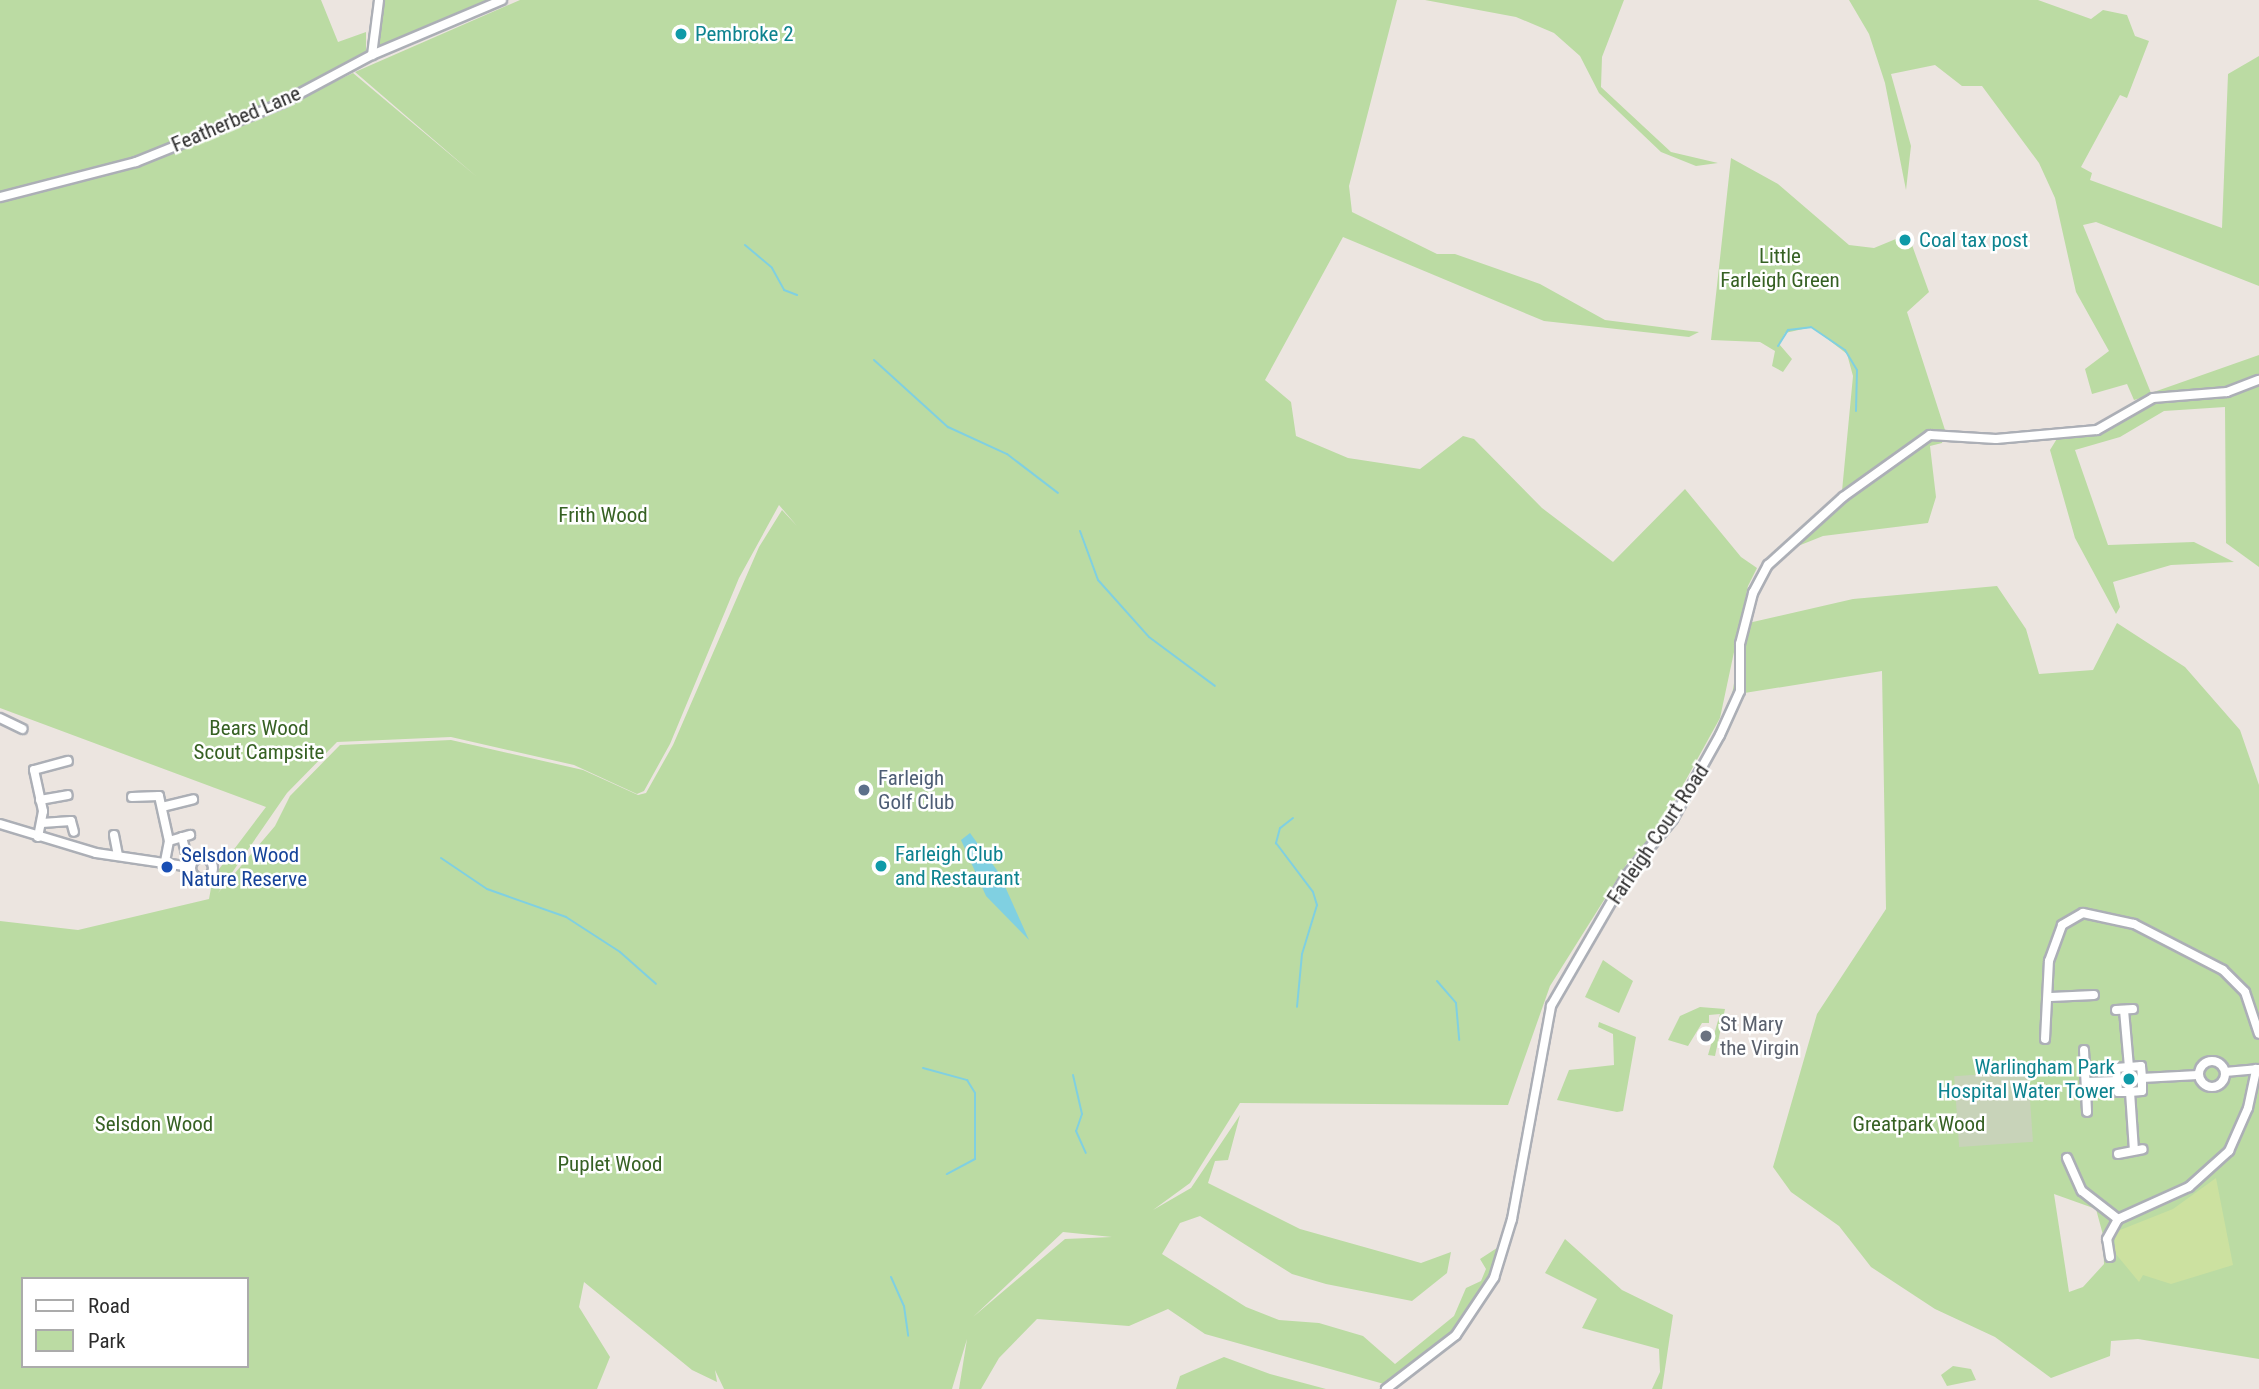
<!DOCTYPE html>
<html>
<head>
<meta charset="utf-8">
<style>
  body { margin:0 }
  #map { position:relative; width:2259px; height:1389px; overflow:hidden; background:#ece5e0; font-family:"Roboto Condensed",sans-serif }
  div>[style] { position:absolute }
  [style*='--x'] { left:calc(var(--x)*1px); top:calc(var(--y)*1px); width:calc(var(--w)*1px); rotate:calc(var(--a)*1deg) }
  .green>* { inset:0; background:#bbdba3 }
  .cemetery>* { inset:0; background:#c8d3b9; transform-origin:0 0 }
  .pitch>* { inset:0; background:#cce1a0 }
  .water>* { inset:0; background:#80d0e1 }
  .stream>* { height:2px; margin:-1px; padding:0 1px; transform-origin:1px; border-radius:1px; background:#80d0e1 }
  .roads { filter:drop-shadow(2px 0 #acafb6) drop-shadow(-2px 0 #acafb6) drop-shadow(0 2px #acafb6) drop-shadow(0 -2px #acafb6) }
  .minor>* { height:8px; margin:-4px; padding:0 4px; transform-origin:4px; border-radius:4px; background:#fff }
  .minor>.ring { margin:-4px; padding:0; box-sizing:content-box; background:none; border:8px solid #fff; border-radius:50% }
  .dots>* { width:19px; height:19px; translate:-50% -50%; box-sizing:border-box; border:4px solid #fff; border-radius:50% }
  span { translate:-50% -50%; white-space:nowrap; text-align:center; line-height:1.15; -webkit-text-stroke:5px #fff; paint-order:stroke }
  .culture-label { font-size:21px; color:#0d838f }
  .left { translate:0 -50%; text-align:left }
  .right { translate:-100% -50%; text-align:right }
  .street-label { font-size:21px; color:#2c2c2c }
  .park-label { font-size:21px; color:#366123 }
  .service-label { font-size:21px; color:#4e5e75 }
  .transit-label { font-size:21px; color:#164399 }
  .worship-label { font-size:21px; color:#5b616d }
  .legend { position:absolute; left:21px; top:1277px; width:228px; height:91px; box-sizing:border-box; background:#fff; border:2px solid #ababab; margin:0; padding:9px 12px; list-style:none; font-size:21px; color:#2c2c2c }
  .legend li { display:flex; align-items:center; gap:14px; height:35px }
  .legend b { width:35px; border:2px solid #ababab }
</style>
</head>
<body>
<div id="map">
  <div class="green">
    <i style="clip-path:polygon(0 0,321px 0,338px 42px,366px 32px,366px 55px,280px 101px,134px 159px,0 195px)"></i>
    <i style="clip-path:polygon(381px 0,495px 0,375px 51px)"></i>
    <i style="clip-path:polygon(evenodd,520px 0,1397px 0,1349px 186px,1352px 212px,1437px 254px,1455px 254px,1540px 284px,1605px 320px,1699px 332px,1689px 337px,1544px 321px,1343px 237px,1265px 380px,1291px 402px,1296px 436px,1348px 458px,1420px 469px,1463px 436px,1474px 439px,1542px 508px,1613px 562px,1685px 489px,1741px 557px,1757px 568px,1748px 586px,1720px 718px,1661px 825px,1626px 865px,1550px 986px,1508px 1105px,1240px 1103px,1190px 1183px,1153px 1210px,1191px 1188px,1240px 1115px,1228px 1160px,1215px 1161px,1208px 1183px,1300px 1229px,1421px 1263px,1451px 1252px,1447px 1273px,1412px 1301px,1326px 1284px,1292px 1274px,1200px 1216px,1180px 1223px,1162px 1254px,1246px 1307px,1279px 1320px,1319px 1323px,1363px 1336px,1395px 1364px,1454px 1316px,1466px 1288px,1481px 1281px,1486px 1269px,1480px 1259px,1500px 1246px,1493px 1275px,1451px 1336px,1384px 1384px,1205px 1334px,1168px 1309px,1129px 1326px,1037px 1319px,999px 1358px,981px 1389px,959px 1389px,967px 1339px,952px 1389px,724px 1389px,715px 1370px,717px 1382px,692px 1370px,584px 1282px,579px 1307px,610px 1357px,597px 1389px,0 1389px,0 921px,78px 930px,209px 899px,213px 877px,266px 807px,0 708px,0 201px,124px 169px,282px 107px,353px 73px,477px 177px,355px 72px,520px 0,779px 505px,797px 526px,782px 510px,759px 547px,673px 745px,646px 793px,638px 795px,583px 770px,451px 740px,340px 745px,290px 796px,275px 826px,218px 893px,287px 793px,337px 742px,451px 737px,574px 765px,637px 794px,644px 791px,670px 744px,739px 578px,779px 505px,520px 0,1063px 1232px,1112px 1237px,1065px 1239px,973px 1317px,1063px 1232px,520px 0,23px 1279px,247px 1279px,247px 1366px,23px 1366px,23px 1279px)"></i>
    <i style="clip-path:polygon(1425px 0,1624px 0,1602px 57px,1601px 87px,1671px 152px,1718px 163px,1696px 166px,1661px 152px,1599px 93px,1580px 56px,1554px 33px,1516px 17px)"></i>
    <i style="clip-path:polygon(1849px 0,2038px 0,2091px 19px,2103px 10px,2127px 15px,2135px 36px,2149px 41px,2127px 98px,2120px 95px,2081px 167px,2092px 173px,2090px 180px,2222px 228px,2228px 74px,2259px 56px,2259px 286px,2096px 222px,2083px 225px,2151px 393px,2259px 355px,2259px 567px,2226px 543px,2225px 407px,2164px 411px,2120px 437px,2075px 450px,2108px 545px,2194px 542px,2234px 562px,2171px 565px,2113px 582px,2120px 607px,2116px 614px,2075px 538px,2050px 450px,2058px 437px,2115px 427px,2145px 408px,2141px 398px,2134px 400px,2127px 384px,2092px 394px,2085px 369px,2109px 351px,2076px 292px,2055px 198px,2039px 163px,1982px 86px,1962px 86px,1935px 65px,1891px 74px,1911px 146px,1906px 190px,1885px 83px,1869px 34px)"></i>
    <i style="clip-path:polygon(1731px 158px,1778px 184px,1849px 245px,1874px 248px,1908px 234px,1929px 292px,1907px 312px,1945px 430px,1942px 443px,1930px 446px,1936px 497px,1928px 523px,1823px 536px,1798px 546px,1793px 539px,1842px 491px,1853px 376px,1847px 354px,1812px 327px,1785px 333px,1779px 344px,1792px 359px,1783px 372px,1772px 366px,1775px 351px,1760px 342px,1711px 340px)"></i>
    <i style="clip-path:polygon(evenodd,1997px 586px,2026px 629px,2039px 674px,2093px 670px,2117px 623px,2185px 667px,2240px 730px,2259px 785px,2259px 1359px,2138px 1339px,2111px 1341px,2110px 1356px,2051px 1378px,1995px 1337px,1935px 1309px,1871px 1267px,1839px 1226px,1791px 1192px,1773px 1167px,1817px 1014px,1886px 909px,1882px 671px,1732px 695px,1744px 624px,1853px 599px,1997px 586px,2054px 1194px,2096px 1209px,2103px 1235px,2104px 1264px,2083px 1287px,2069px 1292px,2054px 1194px)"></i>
    <i style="clip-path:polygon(1603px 960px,1633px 981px,1619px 1013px,1585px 997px)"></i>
    <i style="clip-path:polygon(1700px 1007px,1725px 1009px,1715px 1056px,1708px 1055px,1720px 1014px,1709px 1015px,1709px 1023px,1702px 1023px,1688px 1046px,1668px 1040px,1680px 1016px)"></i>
    <i style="clip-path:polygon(1599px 1022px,1636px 1037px,1623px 1111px,1617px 1112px,1557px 1100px,1569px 1070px,1614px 1065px,1613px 1034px,1598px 1027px)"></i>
    <i style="clip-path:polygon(1565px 1239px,1622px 1290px,1673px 1315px,1662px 1389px,1652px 1389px,1660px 1372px,1659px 1349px,1582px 1328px,1597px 1299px,1545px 1273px)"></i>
    <i style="clip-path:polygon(1224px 1357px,1270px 1374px,1326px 1389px,1176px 1389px,1180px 1376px)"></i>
    <i style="clip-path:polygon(1953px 1366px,1971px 1369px,1976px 1380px,1947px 1386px,1941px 1375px)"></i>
  </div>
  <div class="cemetery">
    <i style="left:2028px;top:1071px;width:71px;height:74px;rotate:86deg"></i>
  </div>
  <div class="pitch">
    <i style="clip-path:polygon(2216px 1178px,2233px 1265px,2171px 1284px,2143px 1275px,2139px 1282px,2115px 1253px,2115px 1232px,2173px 1209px)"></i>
  </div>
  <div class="water">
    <i style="clip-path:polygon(970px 833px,999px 873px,1029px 940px,986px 896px,961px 840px)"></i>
  </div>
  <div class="stream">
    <i style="--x:745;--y:245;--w:35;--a:40"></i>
    <i style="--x:772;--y:268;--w:25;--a:61"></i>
    <i style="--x:784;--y:290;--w:14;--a:21"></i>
    <i style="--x:1778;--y:346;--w:19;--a:-58"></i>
    <i style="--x:1788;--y:330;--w:23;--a:-7"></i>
    <i style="--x:1811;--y:327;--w:41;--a:34.1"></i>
    <i style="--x:1845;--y:350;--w:23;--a:59"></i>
    <i style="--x:1857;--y:370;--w:41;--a:91.4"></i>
    <i style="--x:874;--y:360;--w:100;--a:42.2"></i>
    <i style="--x:948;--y:427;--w:65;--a:24.6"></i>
    <i style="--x:1007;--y:454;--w:64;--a:37.4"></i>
    <i style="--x:1080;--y:531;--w:52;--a:69.8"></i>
    <i style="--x:1098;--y:580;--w:76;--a:48.2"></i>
    <i style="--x:1149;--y:637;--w:82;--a:36.6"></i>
    <i style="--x:1293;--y:818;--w:16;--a:142"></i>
    <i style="--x:1280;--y:828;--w:16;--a:105"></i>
    <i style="--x:1276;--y:843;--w:61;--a:52.9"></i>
    <i style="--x:1313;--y:892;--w:14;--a:73"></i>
    <i style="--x:1317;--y:905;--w:51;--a:107"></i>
    <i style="--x:1302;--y:954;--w:53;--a:95.4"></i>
    <i style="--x:441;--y:858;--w:55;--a:34"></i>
    <i style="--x:487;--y:889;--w:84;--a:19.5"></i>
    <i style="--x:566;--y:917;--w:64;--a:32.9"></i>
    <i style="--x:620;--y:952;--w:48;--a:41.6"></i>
    <i style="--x:1437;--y:981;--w:29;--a:49"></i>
    <i style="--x:1456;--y:1003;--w:37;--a:85"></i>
    <i style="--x:923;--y:1068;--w:46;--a:15.3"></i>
    <i style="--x:967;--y:1080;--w:15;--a:58"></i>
    <i style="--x:975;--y:1093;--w:66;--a:90"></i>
    <i style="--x:975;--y:1159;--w:32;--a:152"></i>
    <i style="--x:1073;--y:1075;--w:40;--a:77"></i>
    <i style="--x:1082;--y:1114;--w:18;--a:109"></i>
    <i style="--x:1076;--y:1131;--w:24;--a:66"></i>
    <i style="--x:891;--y:1277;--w:32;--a:66"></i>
    <i style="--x:904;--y:1306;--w:30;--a:82"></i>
  </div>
  <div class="roads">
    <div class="minor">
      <i style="--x:372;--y:55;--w:55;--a:-82.7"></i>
      <i style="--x:0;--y:197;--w:140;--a:-14.4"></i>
      <i style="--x:136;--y:162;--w:157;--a:-22"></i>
      <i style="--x:282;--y:103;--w:102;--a:-28.1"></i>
      <i style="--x:372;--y:55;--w:141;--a:-22.9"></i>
      <i style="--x:0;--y:718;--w:25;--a:26"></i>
      <i style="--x:132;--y:797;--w:27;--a:-2"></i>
      <i style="--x:159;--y:796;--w:46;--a:77.5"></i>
      <i style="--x:169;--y:841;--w:21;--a:101"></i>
      <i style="--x:40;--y:800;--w:28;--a:-10"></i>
      <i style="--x:162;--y:807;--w:32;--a:-14"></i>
      <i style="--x:42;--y:823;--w:29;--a:-4"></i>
      <i style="--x:71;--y:821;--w:11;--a:75"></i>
      <i style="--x:0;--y:824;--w:100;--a:16.8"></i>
      <i style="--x:96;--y:853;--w:96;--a:8.4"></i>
      <i style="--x:114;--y:835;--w:20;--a:79"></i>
      <i style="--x:38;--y:837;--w:26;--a:-79"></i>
      <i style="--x:43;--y:811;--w:42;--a:-102.4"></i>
      <i style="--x:34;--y:770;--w:35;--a:-15"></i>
      <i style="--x:182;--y:837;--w:16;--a:76"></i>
      <i style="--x:169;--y:841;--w:22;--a:-16"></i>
      <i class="ring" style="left:191px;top:857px;width:14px;height:14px"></i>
      <i style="--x:2051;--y:997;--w:43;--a:-2.7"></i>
      <i style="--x:2116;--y:1010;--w:17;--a:-3"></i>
      <i style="--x:2124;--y:1010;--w:57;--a:85"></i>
      <i style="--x:2129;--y:1067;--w:13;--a:176"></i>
      <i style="--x:2116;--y:1068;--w:24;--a:85"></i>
      <i style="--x:2118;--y:1092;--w:12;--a:0"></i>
      <i style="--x:2130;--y:1092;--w:58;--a:86.1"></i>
      <i style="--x:2045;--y:1039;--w:78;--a:-87.1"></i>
      <i style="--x:2049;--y:961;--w:38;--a:-70"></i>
      <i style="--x:2062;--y:925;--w:24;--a:-30"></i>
      <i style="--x:2083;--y:913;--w:52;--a:12.2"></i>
      <i style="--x:2134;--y:924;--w:100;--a:27.3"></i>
      <i style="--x:2223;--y:970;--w:31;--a:45"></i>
      <i style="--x:2245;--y:992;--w:44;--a:71.6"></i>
      <i style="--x:2084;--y:1050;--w:62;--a:87.2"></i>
      <i class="ring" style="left:2199px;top:1061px;width:18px;height:18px"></i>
      <i style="--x:2129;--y:1067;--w:12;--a:-5"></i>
      <i style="--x:2141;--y:1066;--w:12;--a:85"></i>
      <i style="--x:2225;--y:1072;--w:34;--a:-5"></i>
      <i style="--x:2086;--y:1082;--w:31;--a:-2"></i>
      <i style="--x:2130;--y:1092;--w:12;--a:-5"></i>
      <i style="--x:2142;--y:1091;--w:13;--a:-90"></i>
      <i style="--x:2142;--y:1078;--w:56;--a:-3.1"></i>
      <i style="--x:2118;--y:1154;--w:25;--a:-11"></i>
      <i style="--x:2067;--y:1158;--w:36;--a:66"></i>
      <i style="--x:2082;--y:1191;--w:46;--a:37.9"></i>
      <i style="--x:2110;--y:1257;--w:18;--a:-99"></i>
      <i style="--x:2107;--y:1239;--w:23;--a:-61"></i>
      <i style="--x:2118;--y:1219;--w:78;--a:-24.3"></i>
      <i style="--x:2189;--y:1187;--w:54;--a:-42"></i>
      <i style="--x:2229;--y:1151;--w:47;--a:-66.2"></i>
      <i style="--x:2248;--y:1108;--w:40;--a:-78"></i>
      <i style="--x:1386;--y:1389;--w:88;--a:-37.6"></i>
      <i style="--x:1456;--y:1335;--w:69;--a:-56.3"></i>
      <i style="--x:1494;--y:1278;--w:62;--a:-73"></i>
      <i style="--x:1512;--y:1219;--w:217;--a:-79.6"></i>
      <i style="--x:1551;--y:1006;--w:151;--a:-59.9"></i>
      <i style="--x:1627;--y:875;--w:72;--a:-50.6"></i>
      <i style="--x:1673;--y:819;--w:96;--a:-60.8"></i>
      <i style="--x:1720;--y:735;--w:48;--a:-65.6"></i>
      <i style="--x:1740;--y:691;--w:47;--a:-90"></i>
      <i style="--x:1740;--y:644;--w:53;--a:-75.7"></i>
      <i style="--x:1753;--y:593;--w:32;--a:-62"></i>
      <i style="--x:1768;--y:565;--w:101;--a:-42.2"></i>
      <i style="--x:1843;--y:497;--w:107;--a:-35.5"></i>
      <i style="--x:1930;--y:435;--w:66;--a:3.5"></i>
      <i style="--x:1996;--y:439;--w:101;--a:-5.1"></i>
      <i style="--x:2097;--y:430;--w:64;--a:-29.7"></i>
      <i style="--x:2153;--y:398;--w:74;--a:-4.6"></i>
      <i style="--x:2227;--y:392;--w:34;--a:-21"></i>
    </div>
  </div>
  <div class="dots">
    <i style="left:681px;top:34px;background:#0f9aa8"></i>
    <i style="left:1905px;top:240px;background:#0f9aa8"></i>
    <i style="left:864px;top:790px;background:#5c6f8a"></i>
    <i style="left:881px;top:866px;background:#0f9aa8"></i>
    <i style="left:167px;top:867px;background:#1a4fb4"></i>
    <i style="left:1706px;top:1036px;background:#6b7280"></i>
    <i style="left:2129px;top:1079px;background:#0f9aa8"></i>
  </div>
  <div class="culture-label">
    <span class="left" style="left:695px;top:34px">Pembroke 2</span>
    <span class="left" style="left:1919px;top:240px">Coal tax post</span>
    <span class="left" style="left:895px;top:866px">Farleigh Club<br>and Restaurant</span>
    <span class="right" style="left:2115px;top:1079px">Warlingham Park<br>Hospital Water Tower</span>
  </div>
  <div class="street-label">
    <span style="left:236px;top:119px;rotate:-23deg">Featherbed Lane</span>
    <span style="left:1658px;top:834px;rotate:-56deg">Farleigh Court Road</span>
  </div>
  <div class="park-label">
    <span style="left:1780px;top:268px">Little<br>Farleigh Green</span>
    <span style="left:603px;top:515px">Frith Wood</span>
    <span style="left:259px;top:740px">Bears Wood<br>Scout Campsite</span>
    <span style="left:154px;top:1124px">Selsdon Wood</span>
    <span style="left:1919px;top:1124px">Greatpark Wood</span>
    <span style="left:610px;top:1164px">Puplet Wood</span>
  </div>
  <div class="service-label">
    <span class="left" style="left:878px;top:790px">Farleigh<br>Golf Club</span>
  </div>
  <div class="transit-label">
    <span class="left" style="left:181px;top:867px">Selsdon Wood<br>Nature Reserve</span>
  </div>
  <div class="worship-label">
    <span class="left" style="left:1720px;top:1036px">St Mary<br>the Virgin</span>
  </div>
  <ul class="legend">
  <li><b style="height:9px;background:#fff"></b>Road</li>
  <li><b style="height:19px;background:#bbdba3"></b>Park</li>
  </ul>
</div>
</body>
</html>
